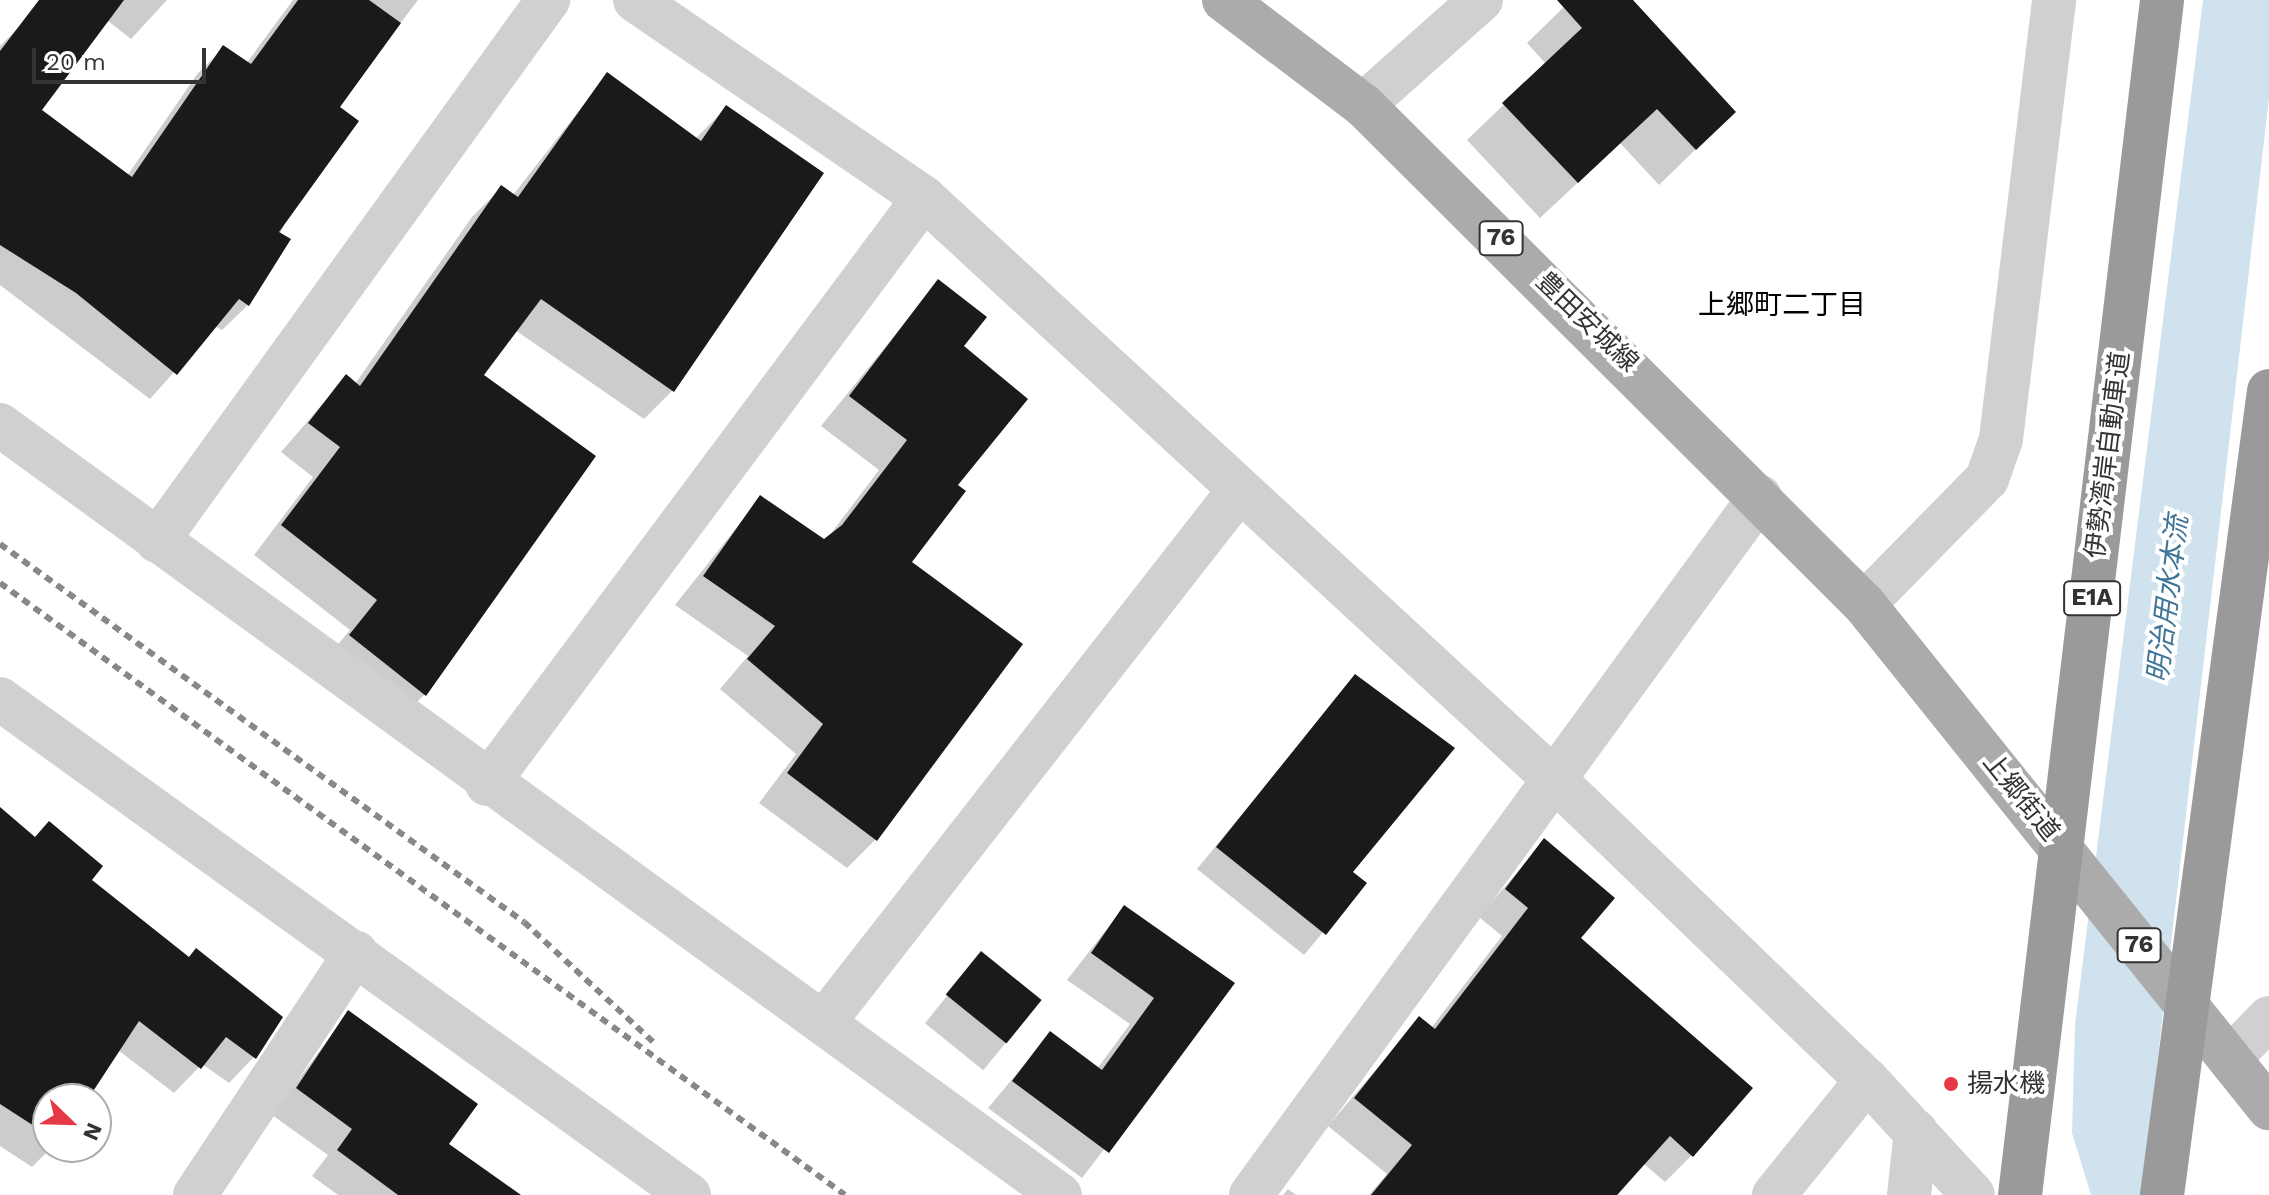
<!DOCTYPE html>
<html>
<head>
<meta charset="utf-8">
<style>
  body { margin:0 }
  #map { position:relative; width:2269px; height:1195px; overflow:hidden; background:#fff; font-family:"Work Sans","Noto Sans JP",sans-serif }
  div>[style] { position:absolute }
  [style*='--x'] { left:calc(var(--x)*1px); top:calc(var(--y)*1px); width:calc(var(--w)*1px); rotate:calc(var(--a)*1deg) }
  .water>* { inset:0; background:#cfe2ee }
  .shadow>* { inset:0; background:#0003; transform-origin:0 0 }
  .building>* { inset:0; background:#1a1a1a; transform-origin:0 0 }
  .minor>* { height:44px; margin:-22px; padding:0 22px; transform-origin:22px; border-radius:22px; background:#d0d0d0 }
  .major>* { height:44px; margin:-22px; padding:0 22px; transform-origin:22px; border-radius:22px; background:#ababab }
  .rail>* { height:6px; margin-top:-3px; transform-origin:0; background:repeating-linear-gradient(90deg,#888 0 8px,transparent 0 14px) }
  .highway-bridge>* { height:44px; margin:-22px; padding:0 22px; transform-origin:22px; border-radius:22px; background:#9a9a9a }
  .dots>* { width:22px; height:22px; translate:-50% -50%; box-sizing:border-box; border:4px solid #fff; border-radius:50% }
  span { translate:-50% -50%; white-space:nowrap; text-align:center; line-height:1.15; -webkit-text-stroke:8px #fff; paint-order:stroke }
  .shield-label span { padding:2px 6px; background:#fff; border:2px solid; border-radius:6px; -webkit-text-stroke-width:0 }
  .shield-label { font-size:24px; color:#333; font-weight:700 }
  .street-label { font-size:26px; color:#333 }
  .poi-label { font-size:26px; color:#333 }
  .left { translate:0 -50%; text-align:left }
  .neighbourhood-label { font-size:28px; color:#000 }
  .water-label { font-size:28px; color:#3f7597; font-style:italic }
  .north { position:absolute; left:32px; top:1083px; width:80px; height:80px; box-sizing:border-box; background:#fff; border:2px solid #adadad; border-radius:50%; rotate:113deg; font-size:22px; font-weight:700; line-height:32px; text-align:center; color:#333 }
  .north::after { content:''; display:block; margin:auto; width:28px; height:36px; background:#e63946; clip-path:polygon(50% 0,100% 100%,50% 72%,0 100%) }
  .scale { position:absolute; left:32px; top:48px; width:174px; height:36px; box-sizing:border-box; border:4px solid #333; border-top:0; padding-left:10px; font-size:24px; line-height:28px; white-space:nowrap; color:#333; -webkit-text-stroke:6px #fff; paint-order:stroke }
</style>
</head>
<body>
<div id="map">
  <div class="water">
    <i style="clip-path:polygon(2203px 0,2269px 0,2269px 98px,2155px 1082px,2170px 1195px,2091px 1195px,2072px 1133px,2075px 1025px)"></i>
  </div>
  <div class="shadow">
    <i style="clip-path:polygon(81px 0,167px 0,131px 39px)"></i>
    <i style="clip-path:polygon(293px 0,418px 0,337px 107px,248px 305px,222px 330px,215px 326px,150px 399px,0 285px,0 46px,28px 18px,39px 110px,127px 176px,198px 73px,224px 48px,246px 64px)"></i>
    <i style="clip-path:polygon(1571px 0,1630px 0,1697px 148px,1659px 185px,1620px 143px,1540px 218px,1467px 140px,1546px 64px,1527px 43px)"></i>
    <i style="clip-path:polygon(607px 75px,695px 139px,726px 108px,673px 390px,644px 419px,515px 330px,481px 376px,424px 695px,396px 723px,321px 665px,350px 630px,254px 555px,313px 477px,281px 452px,346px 377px,355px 384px,472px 217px,501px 188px,513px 195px)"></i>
    <i style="clip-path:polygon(938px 282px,961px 347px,956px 485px,910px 562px,875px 840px,847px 868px,759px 803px,796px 754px,720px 689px,748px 656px,675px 605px,760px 498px,826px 540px,879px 470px,821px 426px)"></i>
    <i style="clip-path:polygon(1355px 676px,1351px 872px,1364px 883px,1304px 955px,1197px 869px)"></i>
    <i style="clip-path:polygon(0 810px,89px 881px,254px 1057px,229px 1083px,202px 1064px,174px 1093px,118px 1050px,85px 1099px,48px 1099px,52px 1147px,32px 1167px,0 1146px)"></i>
    <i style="clip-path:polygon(1544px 841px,1578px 938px,1692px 1155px,1665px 1182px,1644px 1164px,1618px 1195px,1369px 1195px,1387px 1174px,1328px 1126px,1419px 1019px,1431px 1028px,1502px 936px,1479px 917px)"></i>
    <i style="clip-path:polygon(1124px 907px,1232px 983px,1082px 1178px,988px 1108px,1050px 1034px,1097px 1069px,1130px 1024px,1067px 980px)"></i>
    <i style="left:981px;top:954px;width:75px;height:89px;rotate:39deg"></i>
    <i style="clip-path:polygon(348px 1013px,446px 1145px,516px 1195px,338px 1195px,312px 1176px,328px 1155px,272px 1115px)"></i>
    <i style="clip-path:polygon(1288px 1189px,1296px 1195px,1283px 1195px)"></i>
  </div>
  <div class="building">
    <i style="clip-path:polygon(39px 0,124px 0,42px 110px,132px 177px,223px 45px,251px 64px,298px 0,369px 0,401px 23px,340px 107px,359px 121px,279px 232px,291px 239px,249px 306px,239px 299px,177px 375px,76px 293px,0 245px,0 51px)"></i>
    <i style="clip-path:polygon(1557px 0,1633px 0,1736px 112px,1696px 150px,1657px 109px,1578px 183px,1502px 103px,1582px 28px)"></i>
    <i style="clip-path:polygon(607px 72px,701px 141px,726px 105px,824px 173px,674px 392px,541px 299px,484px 375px,596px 456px,426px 696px,349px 635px,377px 600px,281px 525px,340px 447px,308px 423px,346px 374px,360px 386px,501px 185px,518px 197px)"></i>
    <i style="clip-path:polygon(938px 279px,987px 317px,964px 346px,1028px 399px,958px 485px,966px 491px,912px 562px,1023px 644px,877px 841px,787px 773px,823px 724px,747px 659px,775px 626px,703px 576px,760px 495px,824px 539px,842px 525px,907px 440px,849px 396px)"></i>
    <i style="clip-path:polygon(1355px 674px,1455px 748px,1353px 872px,1367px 883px,1326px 935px,1216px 847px)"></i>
    <i style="clip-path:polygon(0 807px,35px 837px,49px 821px,103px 866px,92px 880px,189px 957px,196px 948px,283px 1017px,256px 1059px,226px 1037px,201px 1069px,139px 1021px,88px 1099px,48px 1099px,48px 1135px,0 1104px)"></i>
    <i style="clip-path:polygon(1544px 838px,1615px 898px,1581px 938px,1753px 1088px,1693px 1157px,1670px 1136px,1617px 1195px,1371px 1195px,1412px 1145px,1354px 1098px,1419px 1016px,1435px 1029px,1528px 908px,1505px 889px)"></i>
    <i style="clip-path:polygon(1124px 905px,1235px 983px,1109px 1153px,1012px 1081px,1050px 1031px,1102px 1070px,1154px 998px,1091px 953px)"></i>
    <i style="left:981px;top:951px;width:78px;height:56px;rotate:39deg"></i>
    <i style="clip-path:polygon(348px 1010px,478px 1104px,449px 1144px,521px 1195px,398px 1195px,337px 1150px,352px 1129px,296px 1088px)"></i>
  </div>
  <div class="minor">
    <i style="--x:635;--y:0;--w:350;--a:34.4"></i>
    <i style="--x:924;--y:198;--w:860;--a:42.69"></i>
    <i style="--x:1556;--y:781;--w:431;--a:43.9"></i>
    <i style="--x:1867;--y:1080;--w:156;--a:47.3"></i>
    <i style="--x:1363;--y:105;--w:158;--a:-41.7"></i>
    <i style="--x:0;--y:425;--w:1310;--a:36"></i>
    <i style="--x:157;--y:541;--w:668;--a:-54.14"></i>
    <i style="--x:1864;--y:604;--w:175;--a:-45.5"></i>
    <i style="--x:1987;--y:479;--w:42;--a:-70.7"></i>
    <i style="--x:2001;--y:439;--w:442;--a:-83.1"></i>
    <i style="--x:0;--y:699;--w:849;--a:35.75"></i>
    <i style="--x:487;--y:784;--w:731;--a:-53.29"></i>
    <i style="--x:824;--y:1022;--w:671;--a:-52.02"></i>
    <i style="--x:2230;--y:1058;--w:56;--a:-45.7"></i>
    <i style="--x:195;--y:1195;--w:291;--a:-56.4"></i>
    <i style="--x:1251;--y:1195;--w:864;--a:-53.9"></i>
    <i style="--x:1774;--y:1195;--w:148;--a:-51"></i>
    <i style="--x:1909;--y:1195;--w:64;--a:-83.8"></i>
  </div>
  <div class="major">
    <i style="--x:1224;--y:0;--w:174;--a:37.1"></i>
    <i style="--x:1363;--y:105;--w:707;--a:44.89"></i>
    <i style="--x:1864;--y:604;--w:647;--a:51.22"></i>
  </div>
  <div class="rail">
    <i style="--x:0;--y:544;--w:646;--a:35.81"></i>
    <i style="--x:524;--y:922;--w:178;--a:42.9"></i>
    <i style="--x:0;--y:583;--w:1043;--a:35.91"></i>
  </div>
  <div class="highway-bridge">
    <i style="--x:2020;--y:1195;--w:1203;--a:-83.22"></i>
    <i style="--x:2162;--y:1195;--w:811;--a:-82.42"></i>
  </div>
  <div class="dots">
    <i style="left:1951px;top:1084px;background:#e63946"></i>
  </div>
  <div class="shield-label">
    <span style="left:1501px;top:238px">76</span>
    <span style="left:2092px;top:598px">E1A</span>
    <span style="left:2139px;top:945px">76</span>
  </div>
  <div class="street-label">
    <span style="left:1587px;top:322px;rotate:44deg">豊田安城線</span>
    <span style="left:2108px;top:455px;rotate:-83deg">伊勢湾岸自動車道</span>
    <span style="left:2021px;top:797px;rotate:51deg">上郷街道</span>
  </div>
  <div class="poi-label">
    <span class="left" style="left:1967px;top:1084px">揚水機</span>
  </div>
  <div class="neighbourhood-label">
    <span style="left:1782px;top:305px">上郷町二丁目</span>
  </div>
  <div class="water-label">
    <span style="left:2168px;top:599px;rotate:-83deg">明治用水本流</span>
  </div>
  <div class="north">N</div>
  <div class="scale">20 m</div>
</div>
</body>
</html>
